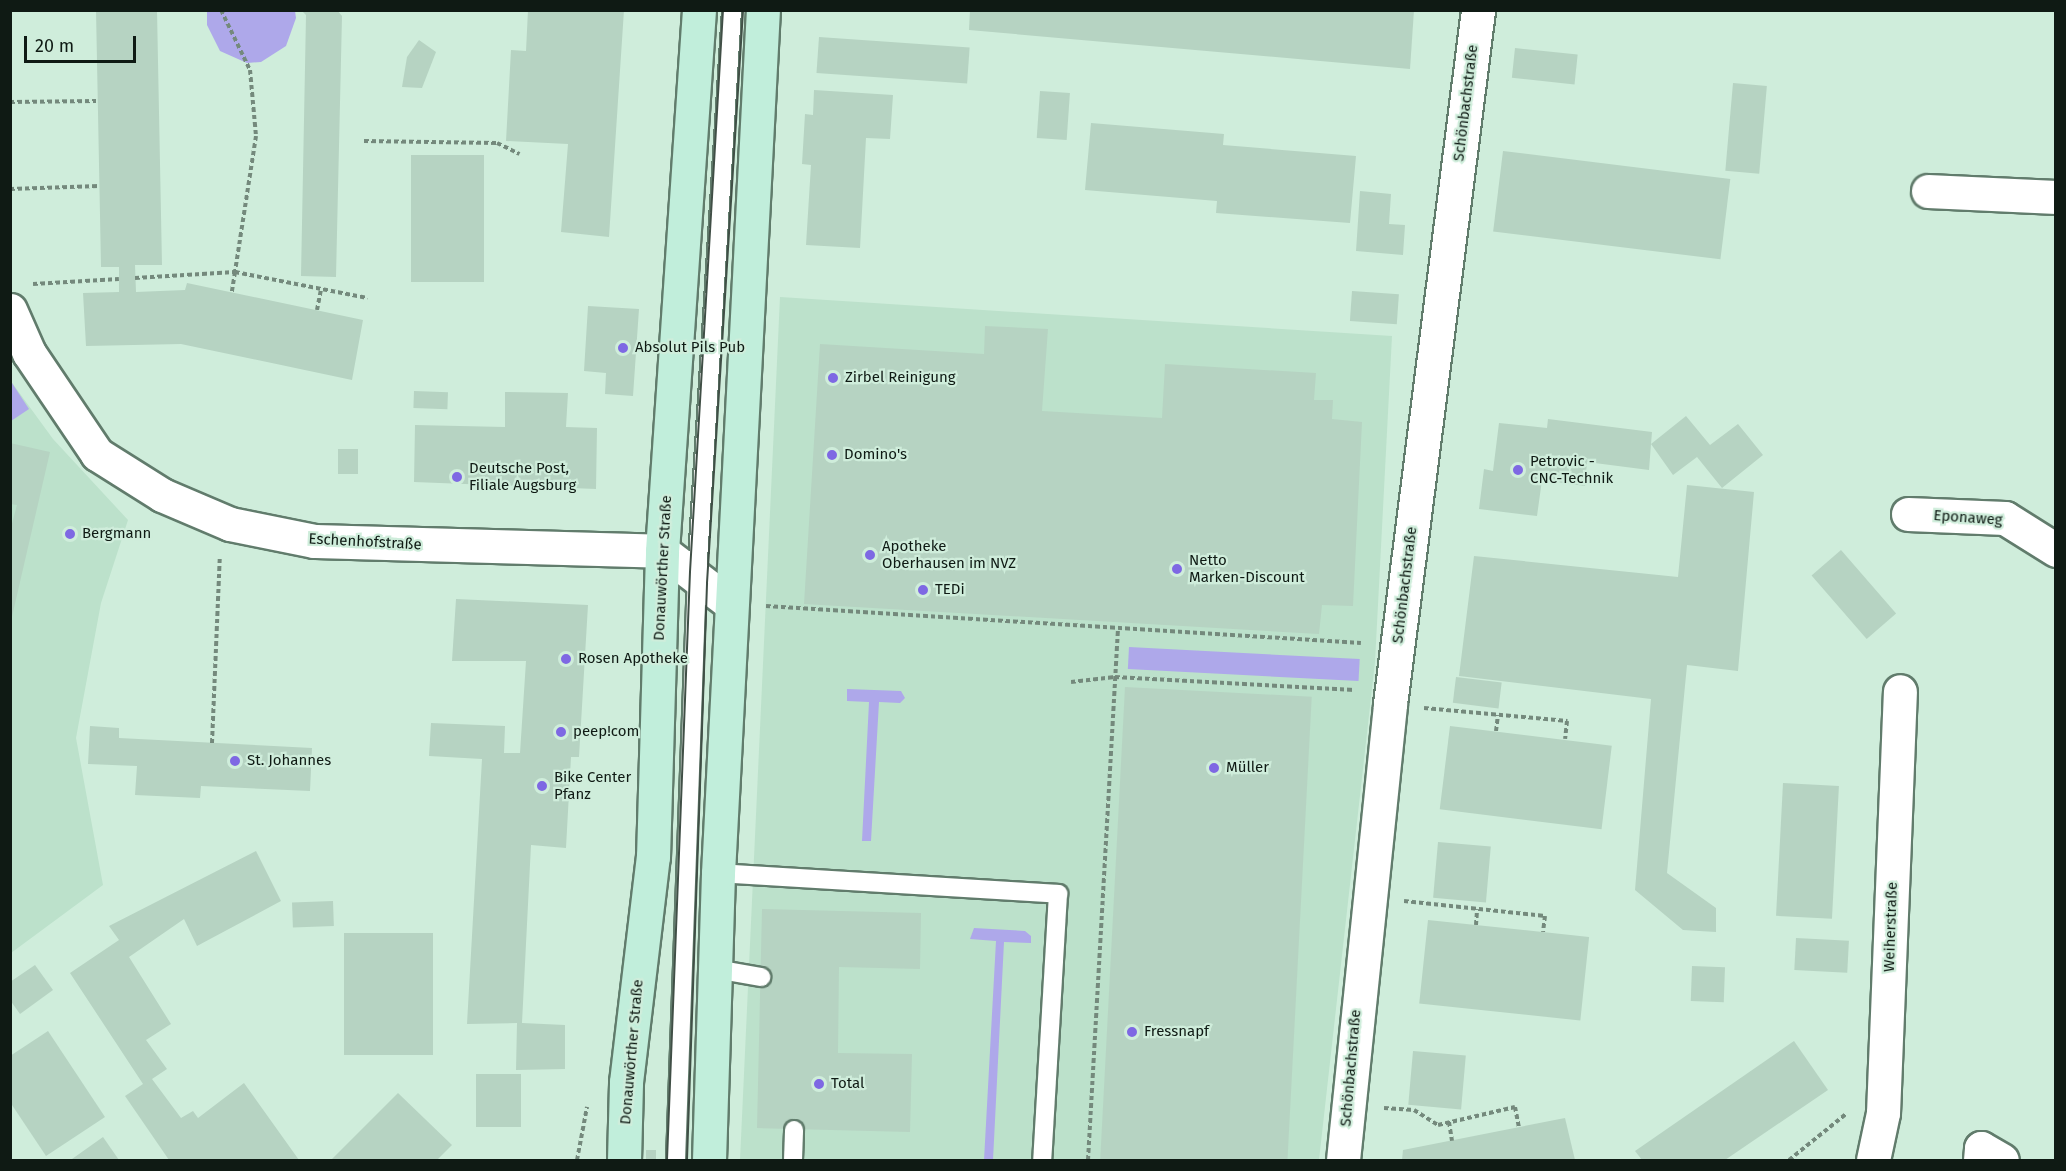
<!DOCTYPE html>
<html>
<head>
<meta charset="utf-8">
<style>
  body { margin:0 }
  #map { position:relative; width:2066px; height:1171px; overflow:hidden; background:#cfeddb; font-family:"Fira Sans",sans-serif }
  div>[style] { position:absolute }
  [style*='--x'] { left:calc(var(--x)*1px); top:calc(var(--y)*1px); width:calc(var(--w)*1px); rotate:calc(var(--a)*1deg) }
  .built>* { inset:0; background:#bce1cb }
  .green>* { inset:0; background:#aea8ea; transform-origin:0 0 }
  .building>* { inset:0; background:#b6d3c2; transform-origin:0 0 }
  .path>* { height:4px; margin-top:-2px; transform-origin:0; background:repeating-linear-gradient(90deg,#74897c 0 4.5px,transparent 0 7.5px) }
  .roads { filter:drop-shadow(2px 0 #617c6c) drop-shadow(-2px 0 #617c6c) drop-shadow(0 2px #617c6c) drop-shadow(0 -2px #617c6c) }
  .lane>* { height:18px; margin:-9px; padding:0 9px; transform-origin:9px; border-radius:9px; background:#fff }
  .street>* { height:33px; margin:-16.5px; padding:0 16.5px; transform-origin:16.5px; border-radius:16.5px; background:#fff }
  .secondary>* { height:33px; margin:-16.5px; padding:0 16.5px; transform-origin:16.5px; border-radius:16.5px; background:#c1eedb }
  .tram>* { height:1.5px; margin:-0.75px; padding:0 0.75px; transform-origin:0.75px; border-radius:0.75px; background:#404f46 }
  .dots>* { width:16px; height:16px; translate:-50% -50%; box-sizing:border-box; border:3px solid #cfeddb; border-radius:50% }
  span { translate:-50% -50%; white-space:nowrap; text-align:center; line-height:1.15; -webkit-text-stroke:4.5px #cfeddb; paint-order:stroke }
  .street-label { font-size:15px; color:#0f1a14 }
  .poi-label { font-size:15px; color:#0f1a14 }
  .left { translate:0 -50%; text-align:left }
  .frame { position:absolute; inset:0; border:12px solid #0f1a14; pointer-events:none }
  .scale { position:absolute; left:24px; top:36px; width:112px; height:27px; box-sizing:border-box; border:3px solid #0f1a14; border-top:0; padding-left:8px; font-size:18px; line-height:21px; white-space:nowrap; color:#0f1a14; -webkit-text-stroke:4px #cfeddb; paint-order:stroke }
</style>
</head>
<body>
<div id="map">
  <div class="built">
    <i style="clip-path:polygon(780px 297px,1392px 336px,1375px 662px,1319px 1160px,740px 1160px)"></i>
    <i style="clip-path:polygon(10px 380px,53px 439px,128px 520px,101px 603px,76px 738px,103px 885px,11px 953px)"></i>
  </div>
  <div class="green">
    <i style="clip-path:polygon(207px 11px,295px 11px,296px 18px,286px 46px,261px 62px,247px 63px,220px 51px,207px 25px)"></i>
    <i style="clip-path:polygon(10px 380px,29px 409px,11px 421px,10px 421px)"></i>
    <i style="left:1129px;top:647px;width:231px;height:22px;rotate:3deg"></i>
    <i style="clip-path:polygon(847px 689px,901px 691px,905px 698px,900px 703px,879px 702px,871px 841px,862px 841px,869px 702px,847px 701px)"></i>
    <i style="clip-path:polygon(974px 928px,1025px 931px,1031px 936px,1031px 943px,1004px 942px,993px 1160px,984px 1160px,996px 941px,970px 939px)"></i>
  </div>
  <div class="building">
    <i style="clip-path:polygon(96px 10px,157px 10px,162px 265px,135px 265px,136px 292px,185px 290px,187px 283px,363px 320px,352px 380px,181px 344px,86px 346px,83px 293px,119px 292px,119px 267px,101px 267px)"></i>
    <i style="clip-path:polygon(301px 10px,337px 10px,342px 16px,336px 277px,301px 276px,306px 15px)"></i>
    <i style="clip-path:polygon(528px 10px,624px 10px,609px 237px,561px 232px,568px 144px,506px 141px,511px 50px,526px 51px)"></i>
    <i style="clip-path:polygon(970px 10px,1414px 10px,1410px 69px,969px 30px)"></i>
    <i style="left:819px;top:37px;width:151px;height:36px;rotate:4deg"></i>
    <i style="clip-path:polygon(419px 40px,436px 52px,422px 88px,402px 87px,407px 57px)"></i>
    <i style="left:1515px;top:48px;width:63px;height:30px;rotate:6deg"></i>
    <i style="left:1733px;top:83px;width:34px;height:88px;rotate:5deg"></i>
    <i style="clip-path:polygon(814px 90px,893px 95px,890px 139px,866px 138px,860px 248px,806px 245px,811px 165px,802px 164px,805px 114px,813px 115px)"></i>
    <i style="left:1040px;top:91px;width:30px;height:47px;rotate:4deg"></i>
    <i style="clip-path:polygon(1091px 123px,1224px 134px,1223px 145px,1356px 156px,1350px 223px,1216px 213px,1217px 201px,1085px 190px)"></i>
    <i style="left:1503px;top:151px;width:229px;height:81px;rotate:7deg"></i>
    <i style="left:411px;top:155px;width:73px;height:127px"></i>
    <i style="clip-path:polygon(1360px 191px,1391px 194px,1389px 224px,1405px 225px,1403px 255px,1356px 251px)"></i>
    <i style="left:1352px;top:291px;width:47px;height:30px;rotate:4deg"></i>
    <i style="clip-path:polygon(588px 306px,639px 309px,633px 396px,605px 394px,606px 373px,584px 371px)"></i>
    <i style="clip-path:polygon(985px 326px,1048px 329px,1042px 411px,1162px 418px,1165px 364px,1316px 373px,1314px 400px,1333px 400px,1332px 419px,1362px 422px,1353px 606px,1322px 605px,1319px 634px,804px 604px,820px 344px,984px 354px)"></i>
    <i style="left:414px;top:391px;width:34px;height:17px;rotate:2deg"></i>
    <i style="clip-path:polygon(505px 392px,568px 393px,566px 427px,597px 428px,596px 489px,414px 482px,415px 425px,505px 427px)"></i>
    <i style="clip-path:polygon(1686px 416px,1710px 445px,1738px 424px,1763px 455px,1722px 488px,1697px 457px,1673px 475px,1651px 444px,1649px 470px,1587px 462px,1585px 486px,1542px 480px,1537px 516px,1479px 509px,1484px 469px,1493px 471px,1499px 423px,1547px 428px,1548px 419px,1652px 432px,1651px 444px)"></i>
    <i style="clip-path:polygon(10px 443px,50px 452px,11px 621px,10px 531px,17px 505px,10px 504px)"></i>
    <i style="left:338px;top:449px;width:20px;height:25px"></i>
    <i style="clip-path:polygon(1687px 485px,1754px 492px,1738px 671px,1687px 665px,1667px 873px,1716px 908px,1716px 932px,1683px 930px,1635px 890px,1651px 699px,1459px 676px,1474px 556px,1678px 577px)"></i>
    <i style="left:1841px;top:550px;width:84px;height:39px;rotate:49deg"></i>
    <i style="clip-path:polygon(456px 599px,588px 605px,579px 757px,571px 757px,566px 848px,531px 845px,522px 1023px,565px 1025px,565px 1069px,516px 1070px,517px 1023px,467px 1024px,482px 759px,429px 756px,431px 723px,505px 726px,504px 753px,520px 753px,526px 661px,452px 661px)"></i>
    <i style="left:1456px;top:677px;width:46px;height:26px;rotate:7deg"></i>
    <i style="left:1125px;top:687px;width:187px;height:474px;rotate:3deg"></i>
    <i style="clip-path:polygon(90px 726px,119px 728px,119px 738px,312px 748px,310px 791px,201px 786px,200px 798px,135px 795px,137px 766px,88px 764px)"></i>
    <i style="left:1450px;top:726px;width:163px;height:84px;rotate:7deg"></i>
    <i style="left:1783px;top:783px;width:56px;height:133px;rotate:3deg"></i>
    <i style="left:1438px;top:842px;width:53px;height:56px;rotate:5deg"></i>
    <i style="clip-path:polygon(256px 851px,281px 901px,197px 946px,184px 919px,129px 957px,171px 1024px,146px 1040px,167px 1069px,152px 1079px,181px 1118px,193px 1111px,198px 1118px,244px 1083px,299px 1160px,169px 1160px,125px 1096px,143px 1084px,70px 973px,119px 940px,109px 926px)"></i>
    <i style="left:333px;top:901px;width:25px;height:41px;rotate:88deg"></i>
    <i style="clip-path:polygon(762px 909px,921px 913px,920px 969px,839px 967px,838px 1053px,912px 1054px,910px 1132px,757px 1128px)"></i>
    <i style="left:1428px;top:920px;width:162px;height:84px;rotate:6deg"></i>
    <i style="left:344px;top:933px;width:89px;height:122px"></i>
    <i style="left:1796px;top:938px;width:53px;height:32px;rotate:3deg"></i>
    <i style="clip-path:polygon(35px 965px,53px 990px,20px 1014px,10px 1000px,10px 982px)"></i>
    <i style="left:1692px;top:966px;width:33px;height:35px;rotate:2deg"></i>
    <i style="clip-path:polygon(48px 1031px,105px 1117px,46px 1156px,10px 1102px,10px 1056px)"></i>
    <i style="clip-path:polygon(1794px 1041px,1828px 1090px,1725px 1160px,1642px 1160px,1635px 1151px)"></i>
    <i style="left:1413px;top:1051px;width:53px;height:54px;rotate:5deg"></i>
    <i style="left:476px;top:1074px;width:45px;height:53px"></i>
    <i style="clip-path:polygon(398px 1093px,452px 1145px,437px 1160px,331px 1160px)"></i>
    <i style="clip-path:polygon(1565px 1118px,1575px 1160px,1402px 1160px,1403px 1150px)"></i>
    <i style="clip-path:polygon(103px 1137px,119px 1160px,73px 1160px,72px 1159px)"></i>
    <i style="left:646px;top:1150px;width:10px;height:10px"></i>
  </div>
  <div class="path">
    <i style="--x:221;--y:10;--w:67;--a:64.2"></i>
    <i style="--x:250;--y:70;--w:66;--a:84.8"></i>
    <i style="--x:256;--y:136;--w:138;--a:98.8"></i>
    <i style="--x:235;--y:272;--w:135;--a:11.1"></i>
    <i style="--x:10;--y:102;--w:86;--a:-0.7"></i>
    <i style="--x:364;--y:141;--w:133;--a:0.9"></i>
    <i style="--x:497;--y:143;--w:25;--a:26"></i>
    <i style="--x:10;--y:189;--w:89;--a:-1.9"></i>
    <i style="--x:135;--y:278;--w:100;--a:-3.4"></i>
    <i style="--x:235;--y:272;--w:20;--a:99"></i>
    <i style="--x:33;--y:284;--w:86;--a:-3.3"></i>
    <i style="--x:317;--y:310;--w:21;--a:-79"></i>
    <i style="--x:766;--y:606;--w:596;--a:3.56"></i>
    <i style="--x:1071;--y:682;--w:44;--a:-6.5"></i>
    <i style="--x:1115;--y:677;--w:240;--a:3.1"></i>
    <i style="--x:1424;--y:708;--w:144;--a:5.2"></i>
    <i style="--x:1567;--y:721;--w:18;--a:96"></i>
    <i style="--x:1496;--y:731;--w:16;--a:-83"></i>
    <i style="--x:212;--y:743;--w:187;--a:-87.6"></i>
    <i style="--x:1404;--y:901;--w:142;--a:6.1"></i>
    <i style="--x:1545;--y:916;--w:16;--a:97"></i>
    <i style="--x:1476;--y:925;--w:16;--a:-86"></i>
    <i style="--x:1384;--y:1108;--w:30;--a:4"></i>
    <i style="--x:1414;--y:1110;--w:28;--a:32"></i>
    <i style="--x:1438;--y:1125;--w:79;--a:-13.2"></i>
    <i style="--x:1515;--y:1107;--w:21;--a:79"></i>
    <i style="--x:1449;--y:1122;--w:19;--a:81"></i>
    <i style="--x:577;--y:1160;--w:54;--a:-79.3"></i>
    <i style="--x:1088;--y:1160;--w:532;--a:-86.77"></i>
    <i style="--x:1789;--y:1160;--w:73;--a:-38.9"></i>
  </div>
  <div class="roads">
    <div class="lane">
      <i style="--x:718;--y:873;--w:341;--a:3.5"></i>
      <i style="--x:1058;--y:894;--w:266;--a:93.4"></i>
      <i style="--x:715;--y:969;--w:47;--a:9.9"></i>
      <i style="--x:676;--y:1160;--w:584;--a:-87.94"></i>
      <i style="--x:697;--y:576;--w:567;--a:-86.46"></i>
      <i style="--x:793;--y:1160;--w:30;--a:-88"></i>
    </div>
    <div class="street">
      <i style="--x:1928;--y:191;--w:128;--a:2.7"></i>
      <i style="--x:10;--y:310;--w:47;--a:66.2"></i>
      <i style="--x:29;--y:353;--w:122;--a:56"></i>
      <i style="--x:97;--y:454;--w:77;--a:32.2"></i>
      <i style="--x:162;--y:495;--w:74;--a:23.1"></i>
      <i style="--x:230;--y:524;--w:86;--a:11.4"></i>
      <i style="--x:314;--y:541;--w:348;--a:1.6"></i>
      <i style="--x:662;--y:551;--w:87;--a:37.5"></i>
      <i style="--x:1908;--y:514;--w:97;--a:2.4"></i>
      <i style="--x:2005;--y:518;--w:60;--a:32.1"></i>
      <i style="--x:1343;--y:1160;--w:458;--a:-84.1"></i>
      <i style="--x:1390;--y:704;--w:700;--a:-82.77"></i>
      <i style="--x:1873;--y:1160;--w:48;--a:-78"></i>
      <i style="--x:1883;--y:1113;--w:422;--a:-87.7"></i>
      <i style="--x:1980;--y:1160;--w:12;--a:-85"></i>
      <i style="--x:1981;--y:1148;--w:24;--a:30"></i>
    </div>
    <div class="secondary">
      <i style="--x:624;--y:1160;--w:78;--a:-88.5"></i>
      <i style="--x:626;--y:1082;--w:227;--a:-83.2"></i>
      <i style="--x:653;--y:857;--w:306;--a:-88.3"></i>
      <i style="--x:662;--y:551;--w:542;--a:-86.09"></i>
      <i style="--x:709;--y:1160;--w:287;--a:-88.2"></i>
      <i style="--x:718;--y:873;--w:864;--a:-87.02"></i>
    </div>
  </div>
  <div class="tram">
    <i style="--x:667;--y:1160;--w:588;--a:-87.76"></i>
    <i style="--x:690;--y:572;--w:563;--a:-86.64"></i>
    <i style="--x:687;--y:1160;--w:577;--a:-88.01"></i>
    <i style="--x:707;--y:583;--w:574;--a:-86.4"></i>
  </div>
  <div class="dots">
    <i style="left:623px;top:348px;background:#7e68e3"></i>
    <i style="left:833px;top:378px;background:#7e68e3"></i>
    <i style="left:832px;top:455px;background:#7e68e3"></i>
    <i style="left:1518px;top:470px;background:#7e68e3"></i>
    <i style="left:457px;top:477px;background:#7e68e3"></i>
    <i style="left:70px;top:534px;background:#7e68e3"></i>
    <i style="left:870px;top:555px;background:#7e68e3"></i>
    <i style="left:1177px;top:569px;background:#7e68e3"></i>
    <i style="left:923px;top:590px;background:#7e68e3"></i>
    <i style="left:566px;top:659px;background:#7e68e3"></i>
    <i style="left:561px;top:732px;background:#7e68e3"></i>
    <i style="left:235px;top:761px;background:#7e68e3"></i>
    <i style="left:1214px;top:768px;background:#7e68e3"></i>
    <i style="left:542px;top:786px;background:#7e68e3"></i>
    <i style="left:1132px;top:1032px;background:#7e68e3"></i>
    <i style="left:819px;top:1084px;background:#7e68e3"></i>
  </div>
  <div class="street-label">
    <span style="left:1466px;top:103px;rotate:-83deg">Schönbachstraße</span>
    <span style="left:1968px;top:518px;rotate:4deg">Eponaweg</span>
    <span style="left:365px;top:542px;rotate:3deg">Eschenhofstraße</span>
    <span style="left:663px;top:568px;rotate:-87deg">Donauwörther Straße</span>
    <span style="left:1405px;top:585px;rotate:-83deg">Schönbachstraße</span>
    <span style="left:1891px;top:927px;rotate:-88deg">Weiherstraße</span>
    <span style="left:632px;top:1052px;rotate:-85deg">Donauwörther Straße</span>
    <span style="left:1351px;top:1068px;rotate:-85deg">Schönbachstraße</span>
  </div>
  <div class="poi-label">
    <span class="left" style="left:635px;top:348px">Absolut Pils Pub</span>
    <span class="left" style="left:845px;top:378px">Zirbel Reinigung</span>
    <span class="left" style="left:844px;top:455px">Domino's</span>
    <span class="left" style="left:1530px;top:470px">Petrovic -<br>CNC-Technik</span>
    <span class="left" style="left:469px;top:477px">Deutsche Post,<br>Filiale Augsburg</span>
    <span class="left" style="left:82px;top:534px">Bergmann</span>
    <span class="left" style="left:882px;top:555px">Apotheke<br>Oberhausen im NVZ</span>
    <span class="left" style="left:1189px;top:569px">Netto<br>Marken-Discount</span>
    <span class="left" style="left:935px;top:590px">TEDi</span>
    <span class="left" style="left:578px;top:659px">Rosen Apotheke</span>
    <span class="left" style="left:573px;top:732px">peep!com</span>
    <span class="left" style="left:247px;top:761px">St. Johannes</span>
    <span class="left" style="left:1226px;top:768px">Müller</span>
    <span class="left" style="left:554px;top:786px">Bike Center<br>Pfanz</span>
    <span class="left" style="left:1144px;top:1032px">Fressnapf</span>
    <span class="left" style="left:831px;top:1084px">Total</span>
  </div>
  <div class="frame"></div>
  <div class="scale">20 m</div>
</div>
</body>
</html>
